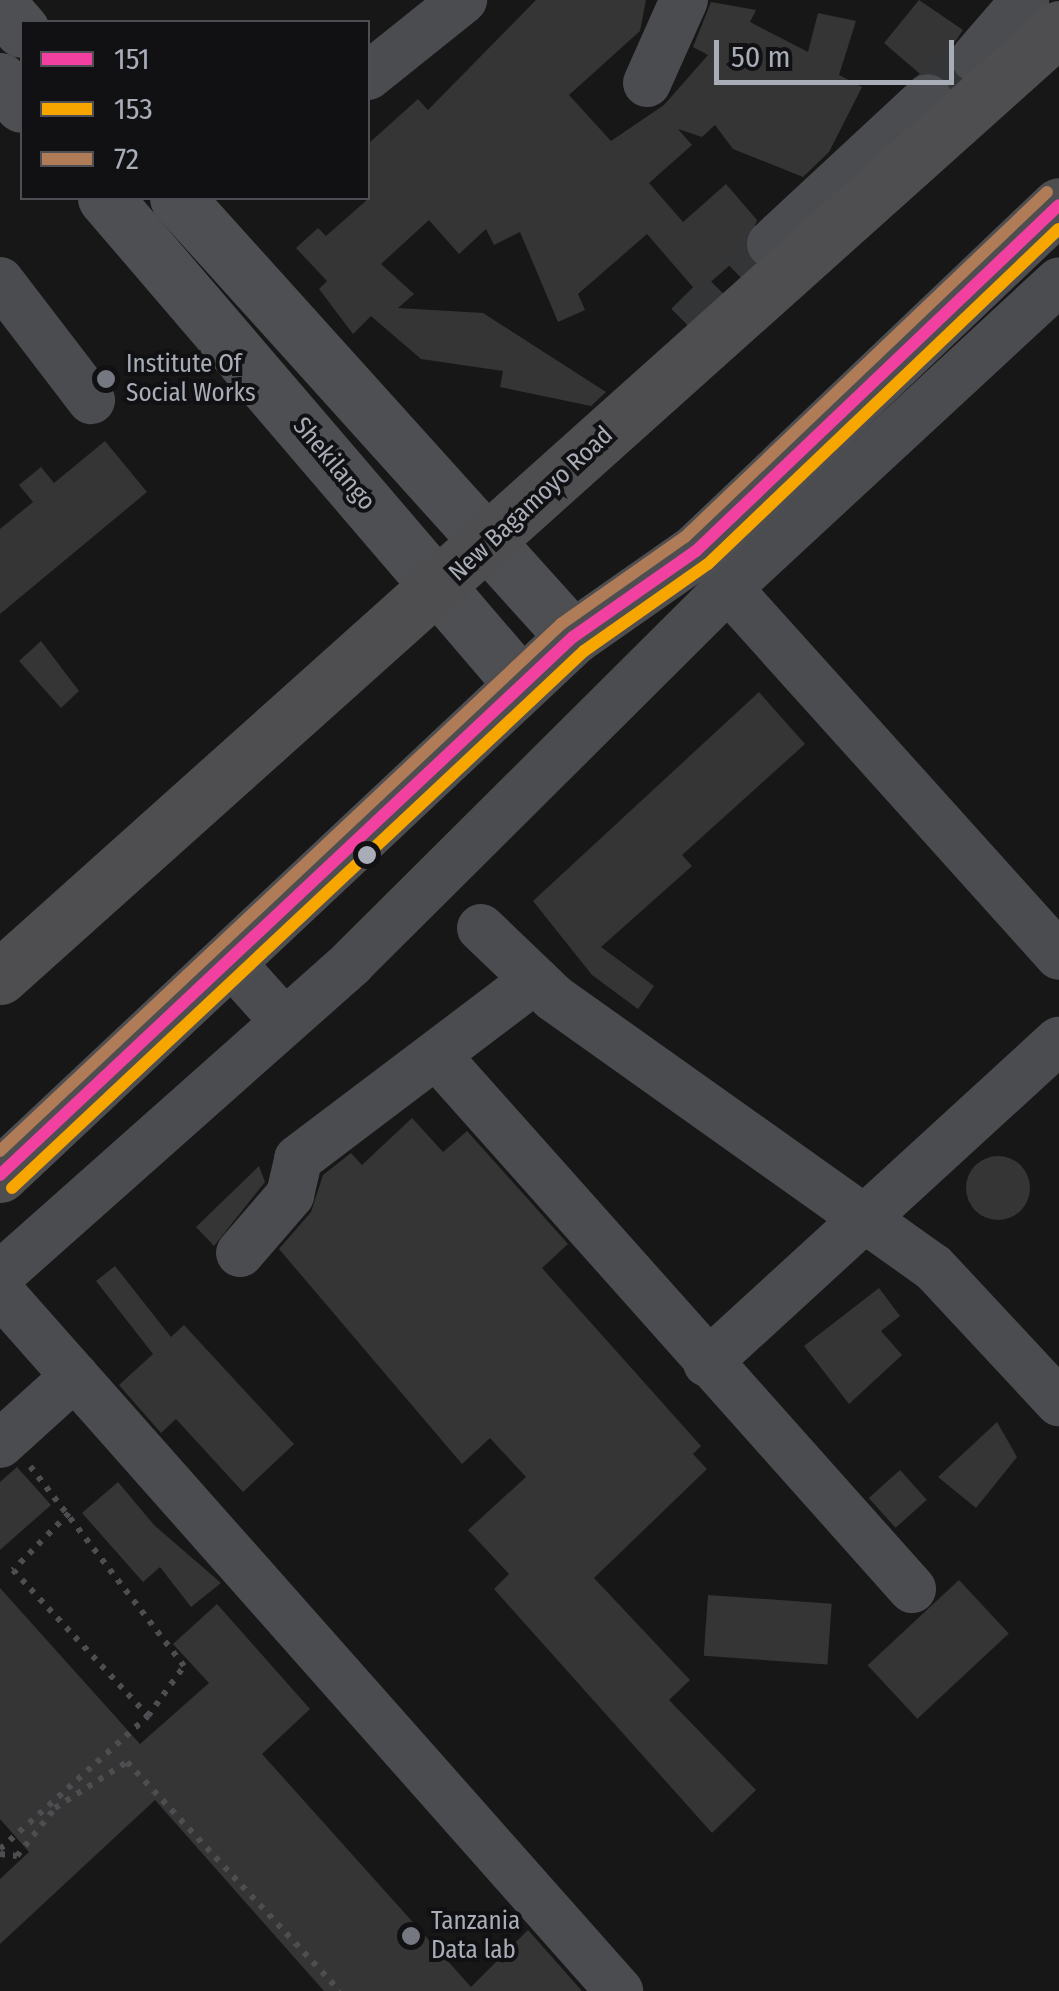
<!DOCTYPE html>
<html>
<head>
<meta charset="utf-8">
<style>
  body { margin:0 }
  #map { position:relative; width:1059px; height:1991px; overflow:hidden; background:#171717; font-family:"Fira Sans Condensed",sans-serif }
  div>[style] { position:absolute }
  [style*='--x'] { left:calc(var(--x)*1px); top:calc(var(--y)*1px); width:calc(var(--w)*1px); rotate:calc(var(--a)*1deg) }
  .building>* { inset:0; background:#353536; transform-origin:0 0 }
  .round { border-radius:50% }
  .minor-tunnel>* { height:48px; margin-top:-24px; transform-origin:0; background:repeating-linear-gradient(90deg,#343537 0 48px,transparent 0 72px) }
  .path>* { height:6px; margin-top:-3px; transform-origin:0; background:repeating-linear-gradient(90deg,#4d4e52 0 5px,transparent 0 13px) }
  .minor>* { height:48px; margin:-24px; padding:0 24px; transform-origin:24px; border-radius:24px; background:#4b4c50 }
  .major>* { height:55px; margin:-27.5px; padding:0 27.5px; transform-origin:27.5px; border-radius:27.5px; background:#4d4f52 }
  .highway>* { height:55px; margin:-27.5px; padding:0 27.5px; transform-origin:27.5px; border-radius:27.5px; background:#4e4e51 }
  .bus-1>* { height:12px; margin:-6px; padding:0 6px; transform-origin:6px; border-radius:6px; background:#f240a1 }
  .bus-2>* { height:12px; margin:-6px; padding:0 6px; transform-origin:6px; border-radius:6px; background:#f7a600 }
  .bus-3>* { height:12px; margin:-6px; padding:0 6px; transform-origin:6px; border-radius:6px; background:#b07c57 }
  .dots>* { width:28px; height:28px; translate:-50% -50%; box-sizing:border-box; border:5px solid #111113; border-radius:50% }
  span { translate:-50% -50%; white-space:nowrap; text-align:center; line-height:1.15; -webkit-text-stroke:8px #111113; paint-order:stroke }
  .poi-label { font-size:25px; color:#a8adb8 }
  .left { translate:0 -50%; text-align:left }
  .street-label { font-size:25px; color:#a8adb8 }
  .legend { position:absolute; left:20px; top:20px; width:350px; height:180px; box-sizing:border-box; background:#111113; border:2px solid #4d4f55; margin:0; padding:12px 18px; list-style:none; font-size:30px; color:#a8adb8 }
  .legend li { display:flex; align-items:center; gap:20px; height:50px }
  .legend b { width:50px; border:2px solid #4d4f55 }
  .scale { position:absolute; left:714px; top:40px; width:240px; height:45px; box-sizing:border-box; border:5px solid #a8adb8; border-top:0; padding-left:12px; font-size:30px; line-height:35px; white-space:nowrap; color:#a8adb8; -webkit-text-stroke:8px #111113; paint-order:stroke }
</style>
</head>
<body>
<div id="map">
  <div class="building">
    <i style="clip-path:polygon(536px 0,646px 0,640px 31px,569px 95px,611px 141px,664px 105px,708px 55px,693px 47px,711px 2px,756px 10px,750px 22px,808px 52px,818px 13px,856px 21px,839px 75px,862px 87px,829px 152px,803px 177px,733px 149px,715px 125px,702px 137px,678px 129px,692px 145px,649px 183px,683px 222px,726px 184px,757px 220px,745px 252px,698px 293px,647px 234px,578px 294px,585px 310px,558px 322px,520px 232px,494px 245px,486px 229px,459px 254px,429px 220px,381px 264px,414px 294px,398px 308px,483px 313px,606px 392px,591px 406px,500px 387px,503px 371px,421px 359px,371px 316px,353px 334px,319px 289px,327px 281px,296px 248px,318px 228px,326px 236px,368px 199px,368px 144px,418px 99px,428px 110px)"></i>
    <i style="clip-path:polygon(919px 0,963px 30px,948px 52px,948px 79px,919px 73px,884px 43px)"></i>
    <i style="clip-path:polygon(105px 441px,147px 492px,0 614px,0 529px,33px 502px,19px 485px,41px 467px,54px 483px)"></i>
    <i style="clip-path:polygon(41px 641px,79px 691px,61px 708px,19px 661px)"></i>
    <i style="clip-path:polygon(759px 692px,805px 744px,682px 855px,692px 866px,601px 947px,654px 986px,638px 1009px,592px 975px,533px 901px)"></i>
    <i style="clip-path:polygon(412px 1118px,443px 1152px,467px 1131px,568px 1244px,542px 1268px,701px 1446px,693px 1454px,707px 1469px,594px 1578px,690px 1680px,669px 1700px,756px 1790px,712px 1833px,494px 1589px,509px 1574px,468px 1530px,526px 1477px,490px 1438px,462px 1464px,279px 1249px,311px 1212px,323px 1175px,351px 1153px,362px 1165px)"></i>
    <i class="round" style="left:966px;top:1156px;width:64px;height:64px"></i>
    <i style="clip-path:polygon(259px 1166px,265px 1182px,214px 1246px,196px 1227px)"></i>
    <i style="clip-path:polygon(115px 1266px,171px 1337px,184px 1325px,294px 1444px,243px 1492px,176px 1419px,161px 1433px,119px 1385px,153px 1354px,96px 1281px)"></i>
    <i style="clip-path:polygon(879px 1288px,900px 1316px,881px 1331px,902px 1355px,849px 1404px,804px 1346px)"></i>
    <i style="clip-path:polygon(997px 1422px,1017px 1457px,976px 1508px,938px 1477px)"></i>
    <i style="clip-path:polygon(17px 1467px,51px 1505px,0 1550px,0 1482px)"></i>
    <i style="left:900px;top:1470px;width:40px;height:42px;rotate:48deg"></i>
    <i style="clip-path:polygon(118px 1482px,154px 1525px,221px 1583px,191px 1607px,160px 1567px,143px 1582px,82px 1513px)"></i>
    <i style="left:959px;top:1580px;width:73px;height:125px;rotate:47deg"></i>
    <i style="clip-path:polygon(0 1588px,140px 1744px,209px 1683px,173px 1644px,217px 1604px,310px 1709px,262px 1754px,471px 1987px,528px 1930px,582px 1991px,324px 1991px,155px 1800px,0 1944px,0 1879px,29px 1852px,0 1819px)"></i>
    <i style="left:708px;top:1595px;width:124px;height:61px;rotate:4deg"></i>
  </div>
  <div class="minor-tunnel">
    <i style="--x:928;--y:98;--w:62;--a:-40.4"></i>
    <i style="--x:688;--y:326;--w:117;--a:-44.7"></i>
  </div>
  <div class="path">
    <i style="--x:69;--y:1513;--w:80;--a:134.5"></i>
    <i style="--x:13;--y:1570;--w:199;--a:47.2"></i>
    <i style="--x:0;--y:1849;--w:199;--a:-41.9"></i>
    <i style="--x:148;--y:1716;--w:62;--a:-54.2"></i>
    <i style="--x:184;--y:1666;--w:252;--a:-127.6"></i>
    <i style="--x:0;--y:1854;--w:17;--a:7"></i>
    <i style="--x:17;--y:1856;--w:61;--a:-51.6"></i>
    <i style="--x:55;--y:1808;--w:85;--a:-32.6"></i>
    <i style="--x:127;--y:1762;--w:313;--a:47.1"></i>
  </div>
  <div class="minor">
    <i style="--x:975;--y:58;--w:77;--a:-49.2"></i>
    <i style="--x:368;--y:76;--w:122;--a:-38.7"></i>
    <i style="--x:647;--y:83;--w:91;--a:-66"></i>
    <i style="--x:771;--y:244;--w:214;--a:-42.9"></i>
    <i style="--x:0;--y:281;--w:150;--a:52.6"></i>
    <i style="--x:728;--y:588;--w:495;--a:48"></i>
    <i style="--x:481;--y:928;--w:101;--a:43.8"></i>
    <i style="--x:554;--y:998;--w:465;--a:35.4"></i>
    <i style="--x:933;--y:1267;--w:185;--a:47"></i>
    <i style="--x:229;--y:960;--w:81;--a:48"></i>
    <i style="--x:437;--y:1056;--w:714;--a:48.29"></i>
    <i style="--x:240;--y:1253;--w:77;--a:-49.2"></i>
    <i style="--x:290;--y:1195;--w:37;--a:-77"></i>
    <i style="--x:298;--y:1159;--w:297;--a:-37.1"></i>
    <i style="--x:0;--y:1275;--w:470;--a:-41.6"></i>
    <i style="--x:351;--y:963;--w:532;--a:-44.85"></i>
    <i style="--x:728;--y:588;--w:451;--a:-42.8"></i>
    <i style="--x:0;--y:1292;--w:934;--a:48.47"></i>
    <i style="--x:707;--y:1363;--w:477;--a:-42.5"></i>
    <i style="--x:0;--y:1444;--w:101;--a:-42.2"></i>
  </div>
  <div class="major">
    <i style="--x:0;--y:5;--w:33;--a:49"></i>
    <i style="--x:0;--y:80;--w:33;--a:49"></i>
    <i style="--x:105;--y:198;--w:641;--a:49.43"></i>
    <i style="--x:177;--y:198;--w:591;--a:47.95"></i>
  </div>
  <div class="highway">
    <i style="--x:0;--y:977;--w:1422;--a:-41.86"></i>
    <i style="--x:0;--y:1175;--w:786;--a:-43.2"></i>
    <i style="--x:573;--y:637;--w:150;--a:-35"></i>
    <i style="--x:696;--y:551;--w:501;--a:-43.63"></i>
  </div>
  <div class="bus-1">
    <i style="--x:0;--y:1175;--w:786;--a:-43.2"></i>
    <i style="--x:573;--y:637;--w:150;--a:-35"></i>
    <i style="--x:696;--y:551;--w:501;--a:-43.63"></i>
  </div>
  <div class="bus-2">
    <i style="--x:12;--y:1188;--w:785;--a:-43.19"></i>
    <i style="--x:584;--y:651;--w:151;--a:-35.1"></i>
    <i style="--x:708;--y:564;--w:485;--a:-43.7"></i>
  </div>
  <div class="bus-3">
    <i style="--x:0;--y:1151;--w:770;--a:-43.21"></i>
    <i style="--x:561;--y:624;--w:151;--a:-35.1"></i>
    <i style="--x:685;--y:537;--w:500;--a:-43.62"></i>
  </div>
  <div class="dots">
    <i style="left:106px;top:379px;background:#757880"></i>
    <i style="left:367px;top:855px;background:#a8adb8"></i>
    <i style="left:411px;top:1936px;background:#757880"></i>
  </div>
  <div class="poi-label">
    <span class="left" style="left:126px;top:379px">Institute Of<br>Social Works</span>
    <span class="left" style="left:431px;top:1936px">Tanzania<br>Data lab</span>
  </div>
  <div class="street-label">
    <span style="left:334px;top:464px;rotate:50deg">Shekilango</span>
    <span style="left:531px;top:504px;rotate:-43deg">New Bagamoyo Road</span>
  </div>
  <ul class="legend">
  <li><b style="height:12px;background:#f240a1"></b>151</li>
  <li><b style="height:12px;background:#f7a600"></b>153</li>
  <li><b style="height:12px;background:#b07c57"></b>72</li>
  </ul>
  <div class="scale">50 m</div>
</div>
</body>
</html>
